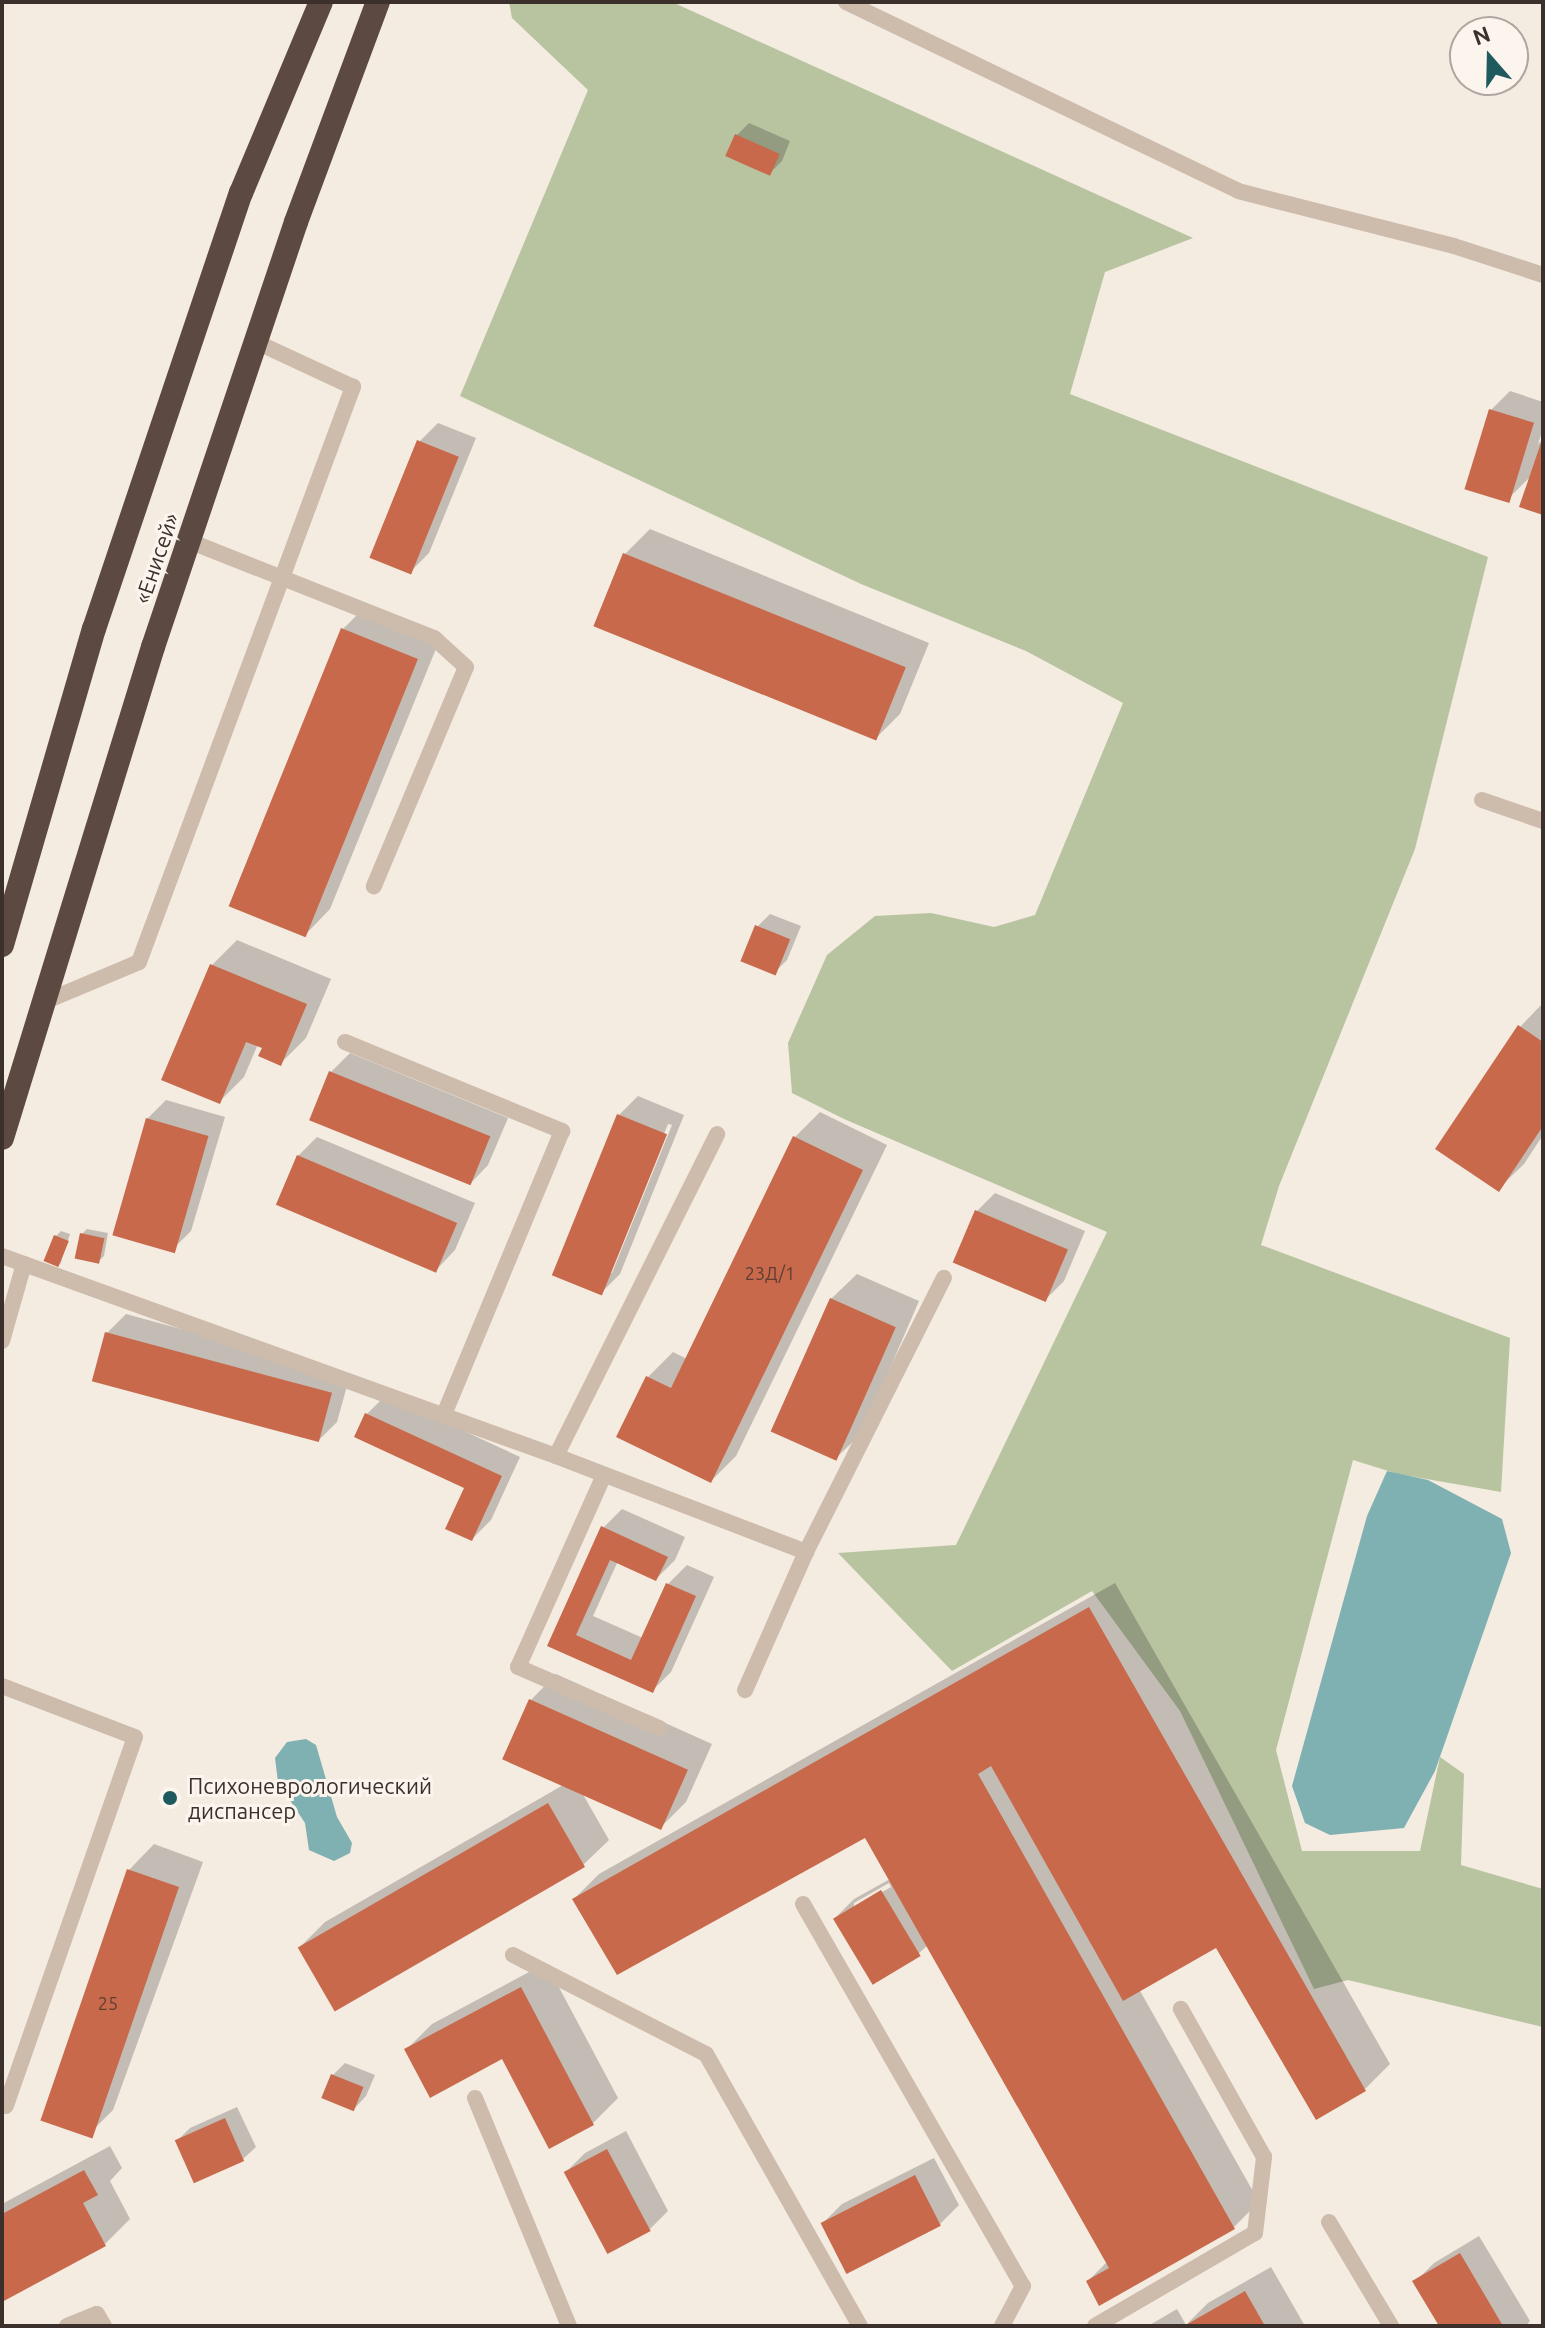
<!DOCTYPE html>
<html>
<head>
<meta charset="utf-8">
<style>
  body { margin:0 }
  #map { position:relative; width:1545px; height:2328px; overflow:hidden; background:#f4ebe1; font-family:Ubuntu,sans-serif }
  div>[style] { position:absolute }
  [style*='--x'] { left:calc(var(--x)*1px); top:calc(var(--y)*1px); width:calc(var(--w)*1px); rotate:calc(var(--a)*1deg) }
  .green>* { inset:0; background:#b8c4a0 }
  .water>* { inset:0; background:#7fb0b2 }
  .shadow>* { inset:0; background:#0003 }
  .building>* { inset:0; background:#c8694b; transform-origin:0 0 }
  .lane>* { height:16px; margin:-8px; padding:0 8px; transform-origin:8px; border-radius:8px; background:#cdbbac }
  .highway>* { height:24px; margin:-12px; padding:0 12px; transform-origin:12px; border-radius:12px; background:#5c4a42 }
  .dots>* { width:22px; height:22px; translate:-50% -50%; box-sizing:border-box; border:4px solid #fbf5ee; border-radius:50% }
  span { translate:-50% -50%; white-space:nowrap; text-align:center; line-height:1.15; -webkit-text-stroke:6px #fbf5ee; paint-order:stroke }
  .number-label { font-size:18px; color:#5e3e33 }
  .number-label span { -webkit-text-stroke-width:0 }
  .street-label { font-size:22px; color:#3b302b }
  .poi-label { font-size:22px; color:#3b302b }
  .left { translate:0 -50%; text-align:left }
  .frame { position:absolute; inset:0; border:4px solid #3b302b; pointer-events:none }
  .north { position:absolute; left:1449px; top:16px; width:80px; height:80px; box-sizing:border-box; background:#fbf5ee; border:2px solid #aea6a0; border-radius:50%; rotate:340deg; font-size:22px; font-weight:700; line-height:32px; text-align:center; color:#3b302b }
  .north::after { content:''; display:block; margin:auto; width:28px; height:36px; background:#1f5a5e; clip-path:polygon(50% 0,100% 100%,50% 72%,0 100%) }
</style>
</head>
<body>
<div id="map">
  <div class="green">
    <i style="clip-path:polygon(509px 2px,672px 2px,1193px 238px,1105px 272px,1070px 394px,1488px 557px,1415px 849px,1279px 1186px,1261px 1245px,1510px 1338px,1501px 1492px,1398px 1474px,1353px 1460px,1276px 1750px,1302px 1851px,1420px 1851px,1440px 1757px,1464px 1774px,1461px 1865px,1543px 1889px,1543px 2027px,1348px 1980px,1314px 1989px,1180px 1711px,1092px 1591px,952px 1671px,838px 1553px,956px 1545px,1107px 1232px,844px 1119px,792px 1093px,788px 1043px,827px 955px,875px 916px,931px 913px,994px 927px,1035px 915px,1123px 703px,1026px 651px,861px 584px,460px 396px,588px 90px,512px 18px)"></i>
  </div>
  <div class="water">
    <i style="clip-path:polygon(1387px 1471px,1428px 1480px,1502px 1519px,1511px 1553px,1435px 1771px,1404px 1828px,1330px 1835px,1305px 1823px,1292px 1786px,1367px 1516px)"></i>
    <i style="clip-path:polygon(306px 1739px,316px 1745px,337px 1817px,352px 1843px,350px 1853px,334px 1861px,309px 1850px,305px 1823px,278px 1782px,275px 1758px,287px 1742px)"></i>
  </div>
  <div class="shadow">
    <i style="clip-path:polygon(749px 123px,790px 141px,782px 161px,769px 174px,737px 135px)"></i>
    <i style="clip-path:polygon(1510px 391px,1543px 402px,1543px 429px,1538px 444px,1543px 439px,1543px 513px,1531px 476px,1506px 501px,1465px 488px,1491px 410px)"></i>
    <i style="clip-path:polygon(438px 423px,476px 438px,429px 553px,410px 572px,419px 442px)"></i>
    <i style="clip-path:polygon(650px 529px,929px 643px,900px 714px,875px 739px,625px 554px)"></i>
    <i style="clip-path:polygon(368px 604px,442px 634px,330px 909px,305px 935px,343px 629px)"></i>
    <i style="clip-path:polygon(770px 914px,801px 926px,787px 960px,775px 972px,757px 927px)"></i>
    <i style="clip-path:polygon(237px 940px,331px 979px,306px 1038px,281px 1063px,258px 1044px,244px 1077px,219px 1102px,212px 965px)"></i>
    <i style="clip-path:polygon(1543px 1003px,1543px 1135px,1524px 1164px,1498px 1189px,1520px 1027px)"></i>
    <i style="clip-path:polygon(350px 1053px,508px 1118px,488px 1165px,470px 1184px,331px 1072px)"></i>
    <i style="clip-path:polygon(evenodd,638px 1096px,684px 1115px,620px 1274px,601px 1293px,619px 1115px,638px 1096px,668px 1124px,672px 1125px,612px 1273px,608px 1273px,668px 1124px)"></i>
    <i style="clip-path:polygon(166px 1100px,225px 1117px,191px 1231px,172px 1250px,147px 1119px)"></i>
    <i style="clip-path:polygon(820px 1112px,887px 1145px,736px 1456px,711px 1481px,648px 1377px,673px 1352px,687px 1359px,795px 1137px)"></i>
    <i style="clip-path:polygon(317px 1137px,475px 1203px,455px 1250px,437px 1269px,298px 1156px)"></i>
    <i style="clip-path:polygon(995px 1193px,1085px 1231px,1064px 1281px,1045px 1300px,976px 1212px)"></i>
    <i style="clip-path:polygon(87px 1229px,108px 1233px,104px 1256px,98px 1262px,82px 1234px)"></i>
    <i style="clip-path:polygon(61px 1231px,70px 1234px,60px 1265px,56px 1236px)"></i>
    <i style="clip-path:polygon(857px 1274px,919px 1301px,862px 1433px,836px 1458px,831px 1299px)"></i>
    <i style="clip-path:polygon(126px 1314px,350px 1375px,337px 1422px,318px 1441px,107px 1333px)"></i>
    <i style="clip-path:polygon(386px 1395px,520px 1457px,491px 1520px,472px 1539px,467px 1487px,357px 1436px,367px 1414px)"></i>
    <i style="clip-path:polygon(622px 1509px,685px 1537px,675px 1560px,656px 1579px,618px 1561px,593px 1616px,643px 1638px,668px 1584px,687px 1565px,714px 1577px,671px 1672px,652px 1691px,550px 1645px,603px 1528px)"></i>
    <i style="clip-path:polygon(evenodd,1115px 1583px,1390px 2064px,1365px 2089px,1216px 1945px,1139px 1989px,1259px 2202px,1234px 2227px,1100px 2303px,1088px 2281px,1107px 2262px,928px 1945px,918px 1954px,835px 1918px,854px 1899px,890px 1879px,866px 1835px,574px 1899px,599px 1874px,1115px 1583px,889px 1883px,891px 1887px,854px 1908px,854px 1903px,889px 1883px)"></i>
    <i style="clip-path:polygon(556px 1674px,712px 1744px,686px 1802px,661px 1827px,581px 1791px,609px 1840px,583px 1865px,300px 1947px,325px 1922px,565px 1784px,505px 1758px,531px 1700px)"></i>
    <i style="clip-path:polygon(154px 1844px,203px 1862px,113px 2110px,88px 2135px,129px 1870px)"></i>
    <i style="clip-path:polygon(546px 1963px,618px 2098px,593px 2123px,550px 2146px,503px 2057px,407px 2049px,432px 2024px)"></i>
    <i style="clip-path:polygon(345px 2063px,375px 2075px,366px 2096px,354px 2109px,333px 2075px)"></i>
    <i style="clip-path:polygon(237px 2107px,256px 2147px,243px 2159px,196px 2181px,178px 2140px,190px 2128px)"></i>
    <i style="clip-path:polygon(626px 2131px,668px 2211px,649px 2230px,566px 2172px,585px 2153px)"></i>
    <i style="clip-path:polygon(110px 2146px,122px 2168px,110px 2181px,130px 2219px,105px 2244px,2px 2300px,2px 2204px)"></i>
    <i style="clip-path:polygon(934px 2158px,959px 2205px,940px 2224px,823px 2223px,842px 2204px)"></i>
    <i style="clip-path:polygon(1479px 2236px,1530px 2321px,1526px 2326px,1441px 2326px,1415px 2282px,1434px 2263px)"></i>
    <i style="clip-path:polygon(1271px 2267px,1305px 2326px,1148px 2326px,1177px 2309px,1186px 2325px,1208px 2303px)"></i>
  </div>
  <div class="building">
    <i style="left:735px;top:134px;width:49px;height:24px;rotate:24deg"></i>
    <i style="left:1489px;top:409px;width:47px;height:84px;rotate:17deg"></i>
    <i style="clip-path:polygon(1543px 437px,1543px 515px,1519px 507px)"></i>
    <i style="left:417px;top:440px;width:45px;height:127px;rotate:22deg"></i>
    <i style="left:623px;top:553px;width:305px;height:79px;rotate:22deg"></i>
    <i style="left:341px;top:628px;width:83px;height:300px;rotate:22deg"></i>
    <i style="left:755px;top:925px;width:38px;height:39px;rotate:22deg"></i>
    <i style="clip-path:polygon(210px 964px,307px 1004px,281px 1066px,258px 1056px,262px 1048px,246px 1042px,220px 1104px,161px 1080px)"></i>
    <i style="clip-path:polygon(1518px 1025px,1543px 1042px,1543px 1126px,1499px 1192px,1435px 1149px)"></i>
    <i style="left:329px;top:1071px;width:174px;height:53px;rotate:22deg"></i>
    <i style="left:617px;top:1114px;width:54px;height:174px;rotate:22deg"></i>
    <i style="left:146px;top:1118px;width:65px;height:122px;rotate:16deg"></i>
    <i style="clip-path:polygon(793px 1136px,863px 1170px,711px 1483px,616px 1437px,646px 1376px,671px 1388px)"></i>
    <i style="left:297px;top:1155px;width:174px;height:54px;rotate:23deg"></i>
    <i style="left:975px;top:1210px;width:101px;height:57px;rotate:23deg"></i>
    <i style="left:80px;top:1233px;width:25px;height:26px;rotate:12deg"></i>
    <i style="left:54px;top:1235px;width:16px;height:28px;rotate:22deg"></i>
    <i style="left:830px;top:1298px;width:72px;height:146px;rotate:24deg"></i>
    <i style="left:105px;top:1332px;width:235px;height:51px;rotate:15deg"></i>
    <i style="clip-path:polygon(365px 1413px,502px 1476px,472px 1541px,445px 1529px,464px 1488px,354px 1437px)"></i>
    <i style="clip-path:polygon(601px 1526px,668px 1557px,656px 1581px,610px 1560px,576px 1635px,631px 1660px,666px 1583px,696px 1596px,653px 1693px,547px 1646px)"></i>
    <i style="clip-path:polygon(1089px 1607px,1366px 2091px,1316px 2120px,1216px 1948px,1123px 2001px,991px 1766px,978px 1774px,1235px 2229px,1099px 2306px,1086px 2281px,1109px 2268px,865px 1838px,617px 1975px,572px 1899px)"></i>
    <i style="left:529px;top:1699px;width:174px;height:66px;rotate:24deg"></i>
    <i style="left:548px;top:1803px;width:74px;height:289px;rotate:60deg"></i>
    <i style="left:127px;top:1869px;width:55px;height:266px;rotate:19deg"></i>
    <i style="left:881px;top:1890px;width:77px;height:56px;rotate:59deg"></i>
    <i style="clip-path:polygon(521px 1987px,594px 2125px,549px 2149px,502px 2059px,430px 2098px,404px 2049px)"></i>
    <i style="left:331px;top:2074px;width:35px;height:26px;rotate:22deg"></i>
    <i style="left:225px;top:2118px;width:47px;height:55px;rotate:66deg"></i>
    <i style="left:607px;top:2149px;width:93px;height:49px;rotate:62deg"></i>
    <i style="clip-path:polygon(84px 2170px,98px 2195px,83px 2203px,106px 2246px,2px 2302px,2px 2214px)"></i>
    <i style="left:915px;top:2175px;width:57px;height:106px;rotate:63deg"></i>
    <i style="clip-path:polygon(1460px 2253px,1503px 2326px,1439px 2326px,1412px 2281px)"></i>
    <i style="clip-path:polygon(1245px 2291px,1265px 2326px,1184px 2326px)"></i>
  </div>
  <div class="lane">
    <i style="--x:846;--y:2;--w:435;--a:25.7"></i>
    <i style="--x:1238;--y:191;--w:223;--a:14.3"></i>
    <i style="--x:1454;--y:246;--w:94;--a:18"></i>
    <i style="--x:189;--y:541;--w:264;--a:21.6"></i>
    <i style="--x:434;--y:638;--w:43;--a:42.2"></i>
    <i style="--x:466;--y:667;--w:238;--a:112.8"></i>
    <i style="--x:1482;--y:800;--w:65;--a:19"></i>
    <i style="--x:44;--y:1002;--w:103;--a:-22.8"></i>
    <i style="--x:139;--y:962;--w:614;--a:-69.59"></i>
    <i style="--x:353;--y:387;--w:107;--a:-155.1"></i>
    <i style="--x:345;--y:1042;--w:235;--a:22.3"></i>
    <i style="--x:562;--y:1131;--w:308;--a:112.6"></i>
    <i style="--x:2;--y:1256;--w:589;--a:19.85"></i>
    <i style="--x:556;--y:1456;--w:268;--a:21"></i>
    <i style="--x:806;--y:1552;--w:151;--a:113.8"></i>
    <i style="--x:2;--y:1341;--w:80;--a:-74.1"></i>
    <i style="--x:556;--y:1456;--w:360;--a:-63.4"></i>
    <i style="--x:604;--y:1475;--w:210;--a:114.1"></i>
    <i style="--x:518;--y:1667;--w:154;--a:23.4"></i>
    <i style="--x:806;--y:1552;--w:307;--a:-63.3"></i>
    <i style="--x:2;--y:1686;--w:142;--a:21"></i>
    <i style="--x:135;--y:1737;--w:391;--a:109.3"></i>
    <i style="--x:803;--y:1904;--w:441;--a:60.1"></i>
    <i style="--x:1023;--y:2286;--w:45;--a:117.7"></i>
    <i style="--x:513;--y:1955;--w:217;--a:27.2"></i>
    <i style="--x:706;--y:2054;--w:313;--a:60.5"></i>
    <i style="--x:475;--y:2098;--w:247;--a:67.6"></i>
    <i style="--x:1329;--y:2222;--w:121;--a:59.2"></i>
    <i style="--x:67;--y:2326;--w:32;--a:-22"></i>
    <i style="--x:97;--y:2314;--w:14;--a:60"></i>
    <i style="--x:1095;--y:2326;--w:185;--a:-30.2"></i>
    <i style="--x:1255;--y:2233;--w:77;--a:-83.2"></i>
    <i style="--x:1264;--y:2157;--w:170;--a:-119.3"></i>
  </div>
  <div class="highway">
    <i style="--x:2;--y:945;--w:329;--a:-73.8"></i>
    <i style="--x:94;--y:629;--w:460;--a:-71.4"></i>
    <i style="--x:241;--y:193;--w:207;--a:-67.3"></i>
    <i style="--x:2;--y:1138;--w:514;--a:-72.91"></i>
    <i style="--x:153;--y:647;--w:448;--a:-71.4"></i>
    <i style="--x:296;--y:222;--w:235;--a:-69.6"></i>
  </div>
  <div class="dots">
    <i style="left:170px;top:1798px;background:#1f5a5e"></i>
  </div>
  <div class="number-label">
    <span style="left:770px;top:1273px">23Д/1</span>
    <span style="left:108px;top:2003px">25</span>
  </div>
  <div class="street-label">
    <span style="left:156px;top:558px;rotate:-71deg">«Енисей»</span>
  </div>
  <div class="poi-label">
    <span class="left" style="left:188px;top:1798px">Психоневрологический<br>диспансер</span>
  </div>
  <div class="frame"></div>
  <div class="north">N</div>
</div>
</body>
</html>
